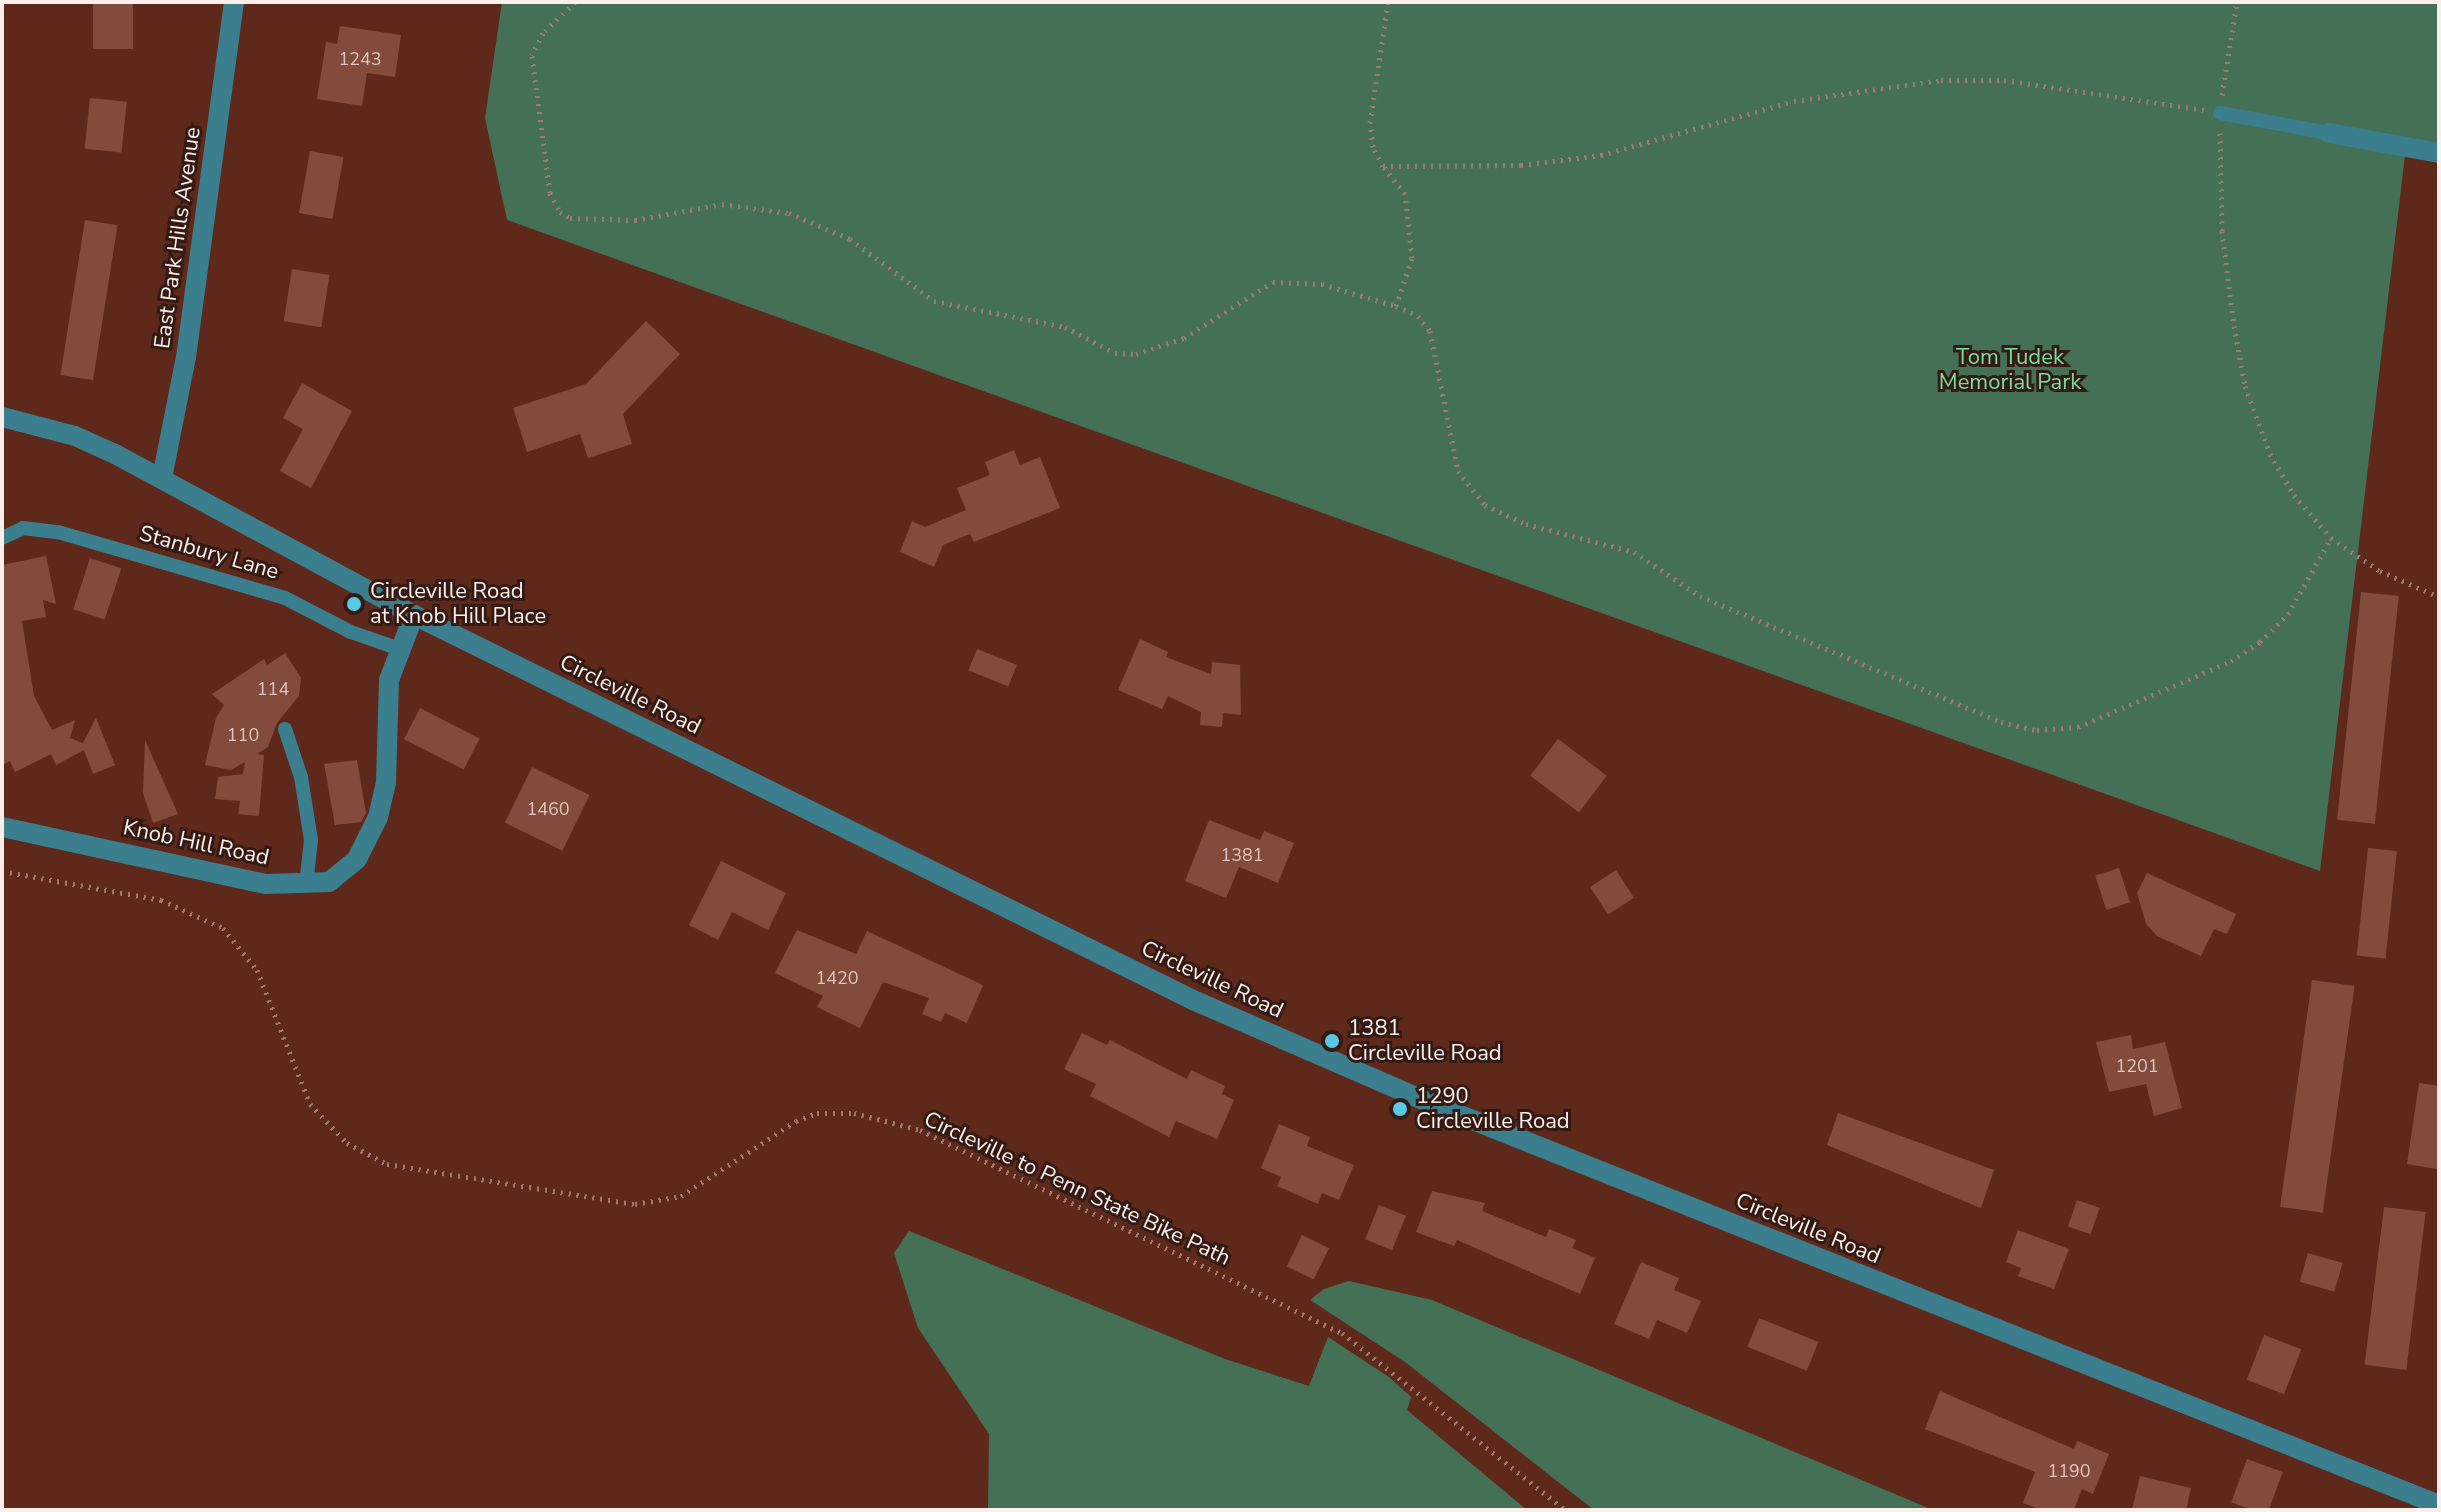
<!DOCTYPE html>
<html>
<head>
<meta charset="utf-8">
<style>
  body { margin:0 }
  #map { position:relative; width:2441px; height:1512px; overflow:hidden; background:#5e291b; font-family:"Nunito Sans",sans-serif }
  div>[style] { position:absolute }
  [style*='--x'] { left:calc(var(--x)*1px); top:calc(var(--y)*1px); width:calc(var(--w)*1px); rotate:calc(var(--a)*1deg) }
  .green>* { inset:0; background:#447155 }
  .building>* { inset:0; background:#834b3c; transform-origin:0 0 }
  .path>* { height:5px; margin-top:-2.5px; transform-origin:0; background:repeating-linear-gradient(90deg,#9f7a70 0 2px,transparent 0 8px) }
  .service>* { height:14px; margin:-7px; padding:0 7px; transform-origin:7px; border-radius:7px; background:#3b7e8e }
  .minor>* { height:20px; margin:-10px; padding:0 10px; transform-origin:10px; border-radius:10px; background:#3b7e8e }
  .tertiary>* { height:20px; margin:-10px; padding:0 10px; transform-origin:10px; border-radius:10px; background:#3b7e8e }
  .dots>* { width:22px; height:22px; translate:-50% -50%; box-sizing:border-box; border:4px solid #331b14; border-radius:50% }
  span { translate:-50% -50%; white-space:nowrap; text-align:center; line-height:1.15; -webkit-text-stroke:6px #331b14; paint-order:stroke }
  .number-label { font-size:18px; color:#dec5be }
  .number-label span { -webkit-text-stroke-width:0 }
  .street-label { font-size:22px; color:#fceeea }
  .park-label { font-size:22px; color:#79dda0 }
  .poi-label { font-size:22px; color:#fceeea }
  .left { translate:0 -50%; text-align:left }
  .frame { position:absolute; inset:0; border:4px solid #fceeea; pointer-events:none }
</style>
</head>
<body>
<div id="map">
  <div class="green">
    <i style="clip-path:polygon(502px 2px,2439px 2px,2439px 152px,2406px 147px,2320px 871px,507px 220px,485px 118px)"></i>
    <i style="clip-path:polygon(909px 1231px,1225px 1359px,1309px 1386px,1328px 1337px,1389px 1377px,1411px 1397px,1407px 1410px,1527px 1510px,988px 1510px,989px 1434px,918px 1328px,894px 1253px)"></i>
    <i style="clip-path:polygon(1349px 1281px,1432px 1300px,1933px 1510px,1594px 1510px,1405px 1362px,1310px 1300px,1324px 1289px)"></i>
  </div>
  <div class="building">
    <i style="left:93px;top:2px;width:40px;height:47px"></i>
    <i style="clip-path:polygon(340px 26px,401px 35px,395px 77px,367px 73px,362px 106px,317px 99px,326px 42px,337px 44px)"></i>
    <i style="left:90px;top:98px;width:37px;height:51px;rotate:6deg"></i>
    <i style="left:310px;top:151px;width:34px;height:63px;rotate:10deg"></i>
    <i style="left:85px;top:220px;width:33px;height:157px;rotate:9deg"></i>
    <i style="left:292px;top:269px;width:38px;height:53px;rotate:9deg"></i>
    <i style="clip-path:polygon(646px 321px,680px 354px,623px 414px,632px 444px,588px 458px,580px 434px,527px 452px,513px 408px,586px 384px)"></i>
    <i style="clip-path:polygon(302px 383px,352px 411px,311px 488px,280px 471px,303px 429px,283px 418px)"></i>
    <i style="clip-path:polygon(1014px 450px,1020px 465px,1040px 457px,1060px 508px,974px 542px,970px 534px,943px 545px,934px 567px,900px 552px,912px 521px,925px 527px,966px 510px,957px 488px,990px 475px,985px 462px)"></i>
    <i style="clip-path:polygon(46px 556px,56px 604px,43px 600px,46px 617px,22px 621px,34px 696px,52px 730px,75px 720px,70px 738px,83px 743px,96px 718px,115px 765px,93px 774px,84px 750px,56px 765px,51px 754px,15px 772px,10px 761px,2px 765px,2px 565px)"></i>
    <i style="left:90px;top:558px;width:33px;height:54px;rotate:18deg"></i>
    <i style="left:2361px;top:592px;width:38px;height:229px;rotate:6deg"></i>
    <i style="clip-path:polygon(1140px 639px,1168px 652px,1166px 657px,1211px 674px,1212px 662px,1240px 665px,1241px 715px,1223px 713px,1222px 727px,1200px 725px,1201px 712px,1168px 696px,1162px 709px,1118px 690px)"></i>
    <i style="left:977px;top:649px;width:43px;height:23px;rotate:22deg"></i>
    <i style="clip-path:polygon(285px 653px,301px 678px,299px 696px,277px 723px,268px 747px,257px 754px,264px 755px,259px 816px,238px 814px,240px 801px,215px 799px,218px 777px,243px 774px,245px 762px,231px 770px,205px 765px,216px 718px,224px 705px,212px 694px,264px 659px,267px 665px)"></i>
    <i style="left:420px;top:708px;width:67px;height:35px;rotate:27deg"></i>
    <i style="left:1558px;top:739px;width:61px;height:46px;rotate:37deg"></i>
    <i style="clip-path:polygon(145px 740px,178px 814px,153px 823px,143px 793px)"></i>
    <i style="clip-path:polygon(357px 760px,366px 813px,361px 822px,335px 825px,324px 764px)"></i>
    <i style="left:532px;top:767px;width:64px;height:62px;rotate:26deg"></i>
    <i style="clip-path:polygon(1209px 820px,1260px 840px,1264px 831px,1294px 843px,1278px 883px,1239px 867px,1226px 898px,1185px 881px)"></i>
    <i style="left:2368px;top:848px;width:29px;height:108px;rotate:6deg"></i>
    <i style="clip-path:polygon(721px 861px,786px 893px,768px 930px,732px 912px,718px 940px,689px 925px)"></i>
    <i style="left:2119px;top:868px;width:36px;height:25px;rotate:72deg"></i>
    <i style="left:1616px;top:870px;width:33px;height:31px;rotate:57deg"></i>
    <i style="clip-path:polygon(2147px 873px,2236px 914px,2227px 934px,2214px 929px,2201px 956px,2157px 936px,2146px 924px,2137px 893px)"></i>
    <i style="clip-path:polygon(797px 930px,856px 954px,867px 931px,983px 985px,967px 1023px,945px 1013px,941px 1022px,922px 1014px,929px 998px,883px 982px,860px 1028px,817px 1007px,823px 996px,775px 973px)"></i>
    <i style="left:2312px;top:980px;width:43px;height:229px;rotate:8deg"></i>
    <i style="clip-path:polygon(1082px 1033px,1107px 1045px,1110px 1040px,1187px 1079px,1191px 1070px,1225px 1086px,1222px 1094px,1234px 1100px,1217px 1139px,1176px 1121px,1169px 1137px,1090px 1096px,1096px 1084px,1064px 1069px)"></i>
    <i style="clip-path:polygon(2131px 1035px,2133px 1049px,2165px 1042px,2182px 1108px,2154px 1116px,2146px 1084px,2109px 1092px,2096px 1042px)"></i>
    <i style="clip-path:polygon(2419px 1083px,2439px 1086px,2437px 1169px,2407px 1164px)"></i>
    <i style="clip-path:polygon(1838px 1113px,1994px 1170px,1981px 1208px,1827px 1145px)"></i>
    <i style="clip-path:polygon(1279px 1124px,1310px 1137px,1307px 1146px,1354px 1165px,1339px 1200px,1322px 1193px,1318px 1204px,1277px 1186px,1281px 1177px,1261px 1168px)"></i>
    <i style="clip-path:polygon(1432px 1191px,1485px 1203px,1482px 1211px,1546px 1237px,1549px 1229px,1576px 1240px,1572px 1248px,1595px 1258px,1580px 1294px,1457px 1240px,1454px 1246px,1416px 1232px)"></i>
    <i style="left:2077px;top:1200px;width:24px;height:28px;rotate:19deg"></i>
    <i style="left:1379px;top:1205px;width:29px;height:37px;rotate:22deg"></i>
    <i style="left:2384px;top:1207px;width:42px;height:159px;rotate:7deg"></i>
    <i style="clip-path:polygon(2018px 1230px,2069px 1249px,2054px 1289px,2018px 1276px,2021px 1268px,2006px 1262px)"></i>
    <i style="left:1302px;top:1235px;width:30px;height:35px;rotate:26deg"></i>
    <i style="left:2308px;top:1253px;width:36px;height:30px;rotate:16deg"></i>
    <i style="clip-path:polygon(1641px 1262px,1679px 1278px,1674px 1290px,1701px 1301px,1687px 1333px,1657px 1320px,1649px 1339px,1614px 1324px)"></i>
    <i style="left:1759px;top:1318px;width:64px;height:31px;rotate:22deg"></i>
    <i style="left:2264px;top:1335px;width:40px;height:48px;rotate:21deg"></i>
    <i style="clip-path:polygon(1940px 1391px,2074px 1449px,2077px 1441px,2109px 1454px,2093px 1494px,2082px 1489px,2074px 1510px,2042px 1510px,2023px 1503px,2035px 1472px,1925px 1429px)"></i>
    <i style="left:2247px;top:1459px;width:38px;height:46px;rotate:20deg"></i>
    <i style="clip-path:polygon(2140px 1476px,2191px 1488px,2186px 1510px,2132px 1510px)"></i>
  </div>
  <div class="path">
    <i style="--x:575;--y:2;--w:45;--a:135.9"></i>
    <i style="--x:543;--y:33;--w:25;--a:116"></i>
    <i style="--x:532;--y:56;--w:138;--a:82.5"></i>
    <i style="--x:550;--y:193;--w:21;--a:62"></i>
    <i style="--x:560;--y:212;--w:12;--a:31"></i>
    <i style="--x:570;--y:218;--w:65;--a:1.8"></i>
    <i style="--x:635;--y:220;--w:88;--a:-10.4"></i>
    <i style="--x:722;--y:204;--w:68;--a:7.7"></i>
    <i style="--x:789;--y:213;--w:66;--a:23.1"></i>
    <i style="--x:850;--y:239;--w:104;--a:36.4"></i>
    <i style="--x:934;--y:301;--w:134;--a:11.2"></i>
    <i style="--x:1065;--y:327;--w:56;--a:27.5"></i>
    <i style="--x:1115;--y:353;--w:21;--a:3"></i>
    <i style="--x:1136;--y:354;--w:51;--a:-18.4"></i>
    <i style="--x:1184;--y:338;--w:105;--a:-32.2"></i>
    <i style="--x:1273;--y:282;--w:49;--a:2.3"></i>
    <i style="--x:1322;--y:284;--w:77;--a:16.6"></i>
    <i style="--x:1396;--y:306;--w:24;--a:24"></i>
    <i style="--x:1418;--y:316;--w:19;--a:51"></i>
    <i style="--x:1430;--y:331;--w:143;--a:78.7"></i>
    <i style="--x:1458;--y:471;--w:43;--a:51.5"></i>
    <i style="--x:1485;--y:505;--w:45;--a:24.9"></i>
    <i style="--x:1526;--y:524;--w:112;--a:14.5"></i>
    <i style="--x:1634;--y:552;--w:79;--a:33.7"></i>
    <i style="--x:1700;--y:596;--w:326;--a:22.7"></i>
    <i style="--x:2001;--y:722;--w:37;--a:13"></i>
    <i style="--x:2037;--y:730;--w:41;--a:-4.2"></i>
    <i style="--x:2078;--y:727;--w:167;--a:-23.3"></i>
    <i style="--x:2231;--y:661;--w:35;--a:-33"></i>
    <i style="--x:2260;--y:642;--w:40;--a:-45"></i>
    <i style="--x:2288;--y:614;--w:87;--a:-60.5"></i>
    <i style="--x:2222;--y:95;--w:94;--a:-80.8"></i>
    <i style="--x:2220;--y:133;--w:98;--a:88.8"></i>
    <i style="--x:2222;--y:231;--w:96;--a:82.8"></i>
    <i style="--x:2234;--y:326;--w:61;--a:79.6"></i>
    <i style="--x:2245;--y:386;--w:72;--a:69.8"></i>
    <i style="--x:2270;--y:454;--w:48;--a:59.7"></i>
    <i style="--x:2294;--y:495;--w:57;--a:49.3"></i>
    <i style="--x:2331;--y:538;--w:59;--a:34"></i>
    <i style="--x:2380;--y:571;--w:64;--a:23.8"></i>
    <i style="--x:1383;--y:166;--w:21;--a:-118"></i>
    <i style="--x:1373;--y:147;--w:24;--a:-97"></i>
    <i style="--x:1370;--y:123;--w:122;--a:-81.5"></i>
    <i style="--x:1396;--y:306;--w:51;--a:-71.6"></i>
    <i style="--x:1412;--y:258;--w:64;--a:-96.2"></i>
    <i style="--x:1405;--y:194;--w:36;--a:-128"></i>
    <i style="--x:1383;--y:166;--w:138;--a:-0.4"></i>
    <i style="--x:1521;--y:165;--w:81;--a:-7.1"></i>
    <i style="--x:1601;--y:155;--w:200;--a:-15.6"></i>
    <i style="--x:1794;--y:101;--w:148;--a:-8.1"></i>
    <i style="--x:1941;--y:80;--w:63;--a:0"></i>
    <i style="--x:2004;--y:80;--w:202;--a:8.5"></i>
    <i style="--x:2;--y:871;--w:162;--a:10.3"></i>
    <i style="--x:161;--y:900;--w:68;--a:24.3"></i>
    <i style="--x:223;--y:928;--w:54;--a:51"></i>
    <i style="--x:257;--y:970;--w:144;--a:68.4"></i>
    <i style="--x:310;--y:1104;--w:54;--a:46.5"></i>
    <i style="--x:347;--y:1143;--w:45;--a:27.7"></i>
    <i style="--x:387;--y:1164;--w:251;--a:9.2"></i>
    <i style="--x:635;--y:1204;--w:47;--a:-9.9"></i>
    <i style="--x:681;--y:1196;--w:137;--a:-33.1"></i>
    <i style="--x:796;--y:1121;--w:22;--a:-21"></i>
    <i style="--x:817;--y:1113;--w:37;--a:0"></i>
    <i style="--x:854;--y:1113;--w:68;--a:14.4"></i>
    <i style="--x:920;--y:1130;--w:468;--a:25.7"></i>
    <i style="--x:1342;--y:1333;--w:285;--a:38.4"></i>
  </div>
  <div class="service">
    <i style="--x:2220;--y:113;--w:111;--a:10.4"></i>
    <i style="--x:2;--y:538;--w:23;--a:-25"></i>
    <i style="--x:23;--y:528;--w:35;--a:7"></i>
    <i style="--x:58;--y:532;--w:236;--a:16.2"></i>
    <i style="--x:285;--y:598;--w:74;--a:27.3"></i>
    <i style="--x:351;--y:632;--w:49;--a:19.2"></i>
    <i style="--x:285;--y:729;--w:51;--a:71.6"></i>
    <i style="--x:301;--y:777;--w:64;--a:81"></i>
    <i style="--x:311;--y:840;--w:45;--a:96.3"></i>
  </div>
  <div class="minor">
    <i style="--x:2329;--y:133;--w:112;--a:10.3"></i>
    <i style="--x:162;--y:478;--w:123;--a:-78.8"></i>
    <i style="--x:186;--y:357;--w:358;--a:-82.3"></i>
    <i style="--x:2;--y:827;--w:270;--a:12.2"></i>
    <i style="--x:266;--y:884;--w:63;--a:-1.8"></i>
    <i style="--x:329;--y:882;--w:36;--a:-39"></i>
    <i style="--x:357;--y:859;--w:47;--a:-63.4"></i>
    <i style="--x:378;--y:817;--w:36;--a:-77"></i>
    <i style="--x:386;--y:782;--w:102;--a:-88.3"></i>
    <i style="--x:389;--y:680;--w:70;--a:-69"></i>
  </div>
  <div class="tertiary">
    <i style="--x:2;--y:417;--w:75;--a:14.6"></i>
    <i style="--x:75;--y:436;--w:44;--a:24.2"></i>
    <i style="--x:115;--y:454;--w:340;--a:28.3"></i>
    <i style="--x:414;--y:615;--w:869;--a:26.3"></i>
    <i style="--x:1193;--y:1000;--w:253;--a:23.5"></i>
    <i style="--x:1425;--y:1101;--w:1092;--a:21.72"></i>
  </div>
  <div class="dots">
    <i style="left:354px;top:604px;background:#58c9e3"></i>
    <i style="left:1332px;top:1041px;background:#58c9e3"></i>
    <i style="left:1400px;top:1109px;background:#58c9e3"></i>
  </div>
  <div class="number-label">
    <span style="left:360px;top:59px">1243</span>
    <span style="left:273px;top:689px">114</span>
    <span style="left:243px;top:735px">110</span>
    <span style="left:548px;top:809px">1460</span>
    <span style="left:1242px;top:855px">1381</span>
    <span style="left:837px;top:978px">1420</span>
    <span style="left:2137px;top:1066px">1201</span>
    <span style="left:2069px;top:1471px">1190</span>
  </div>
  <div class="street-label">
    <span style="left:178px;top:238px;rotate:-82deg">East Park Hills Avenue</span>
    <span style="left:209px;top:553px;rotate:16deg">Stanbury Lane</span>
    <span style="left:630px;top:695px;rotate:26deg">Circleville Road</span>
    <span style="left:196px;top:843px;rotate:12deg">Knob Hill Road</span>
    <span style="left:1212px;top:980px;rotate:25deg">Circleville Road</span>
    <span style="left:1077px;top:1189px;rotate:25deg">Circleville to Penn State Bike Path</span>
    <span style="left:1808px;top:1229px;rotate:22deg">Circleville Road</span>
  </div>
  <div class="park-label">
    <span style="left:2010px;top:370px">Tom Tudek<br>Memorial Park</span>
  </div>
  <div class="poi-label">
    <span class="left" style="left:370px;top:604px">Circleville Road<br>at Knob Hill Place</span>
    <span class="left" style="left:1348px;top:1041px">1381<br>Circleville Road</span>
    <span class="left" style="left:1416px;top:1109px">1290<br>Circleville Road</span>
  </div>
  <div class="frame"></div>
</div>
</body>
</html>
